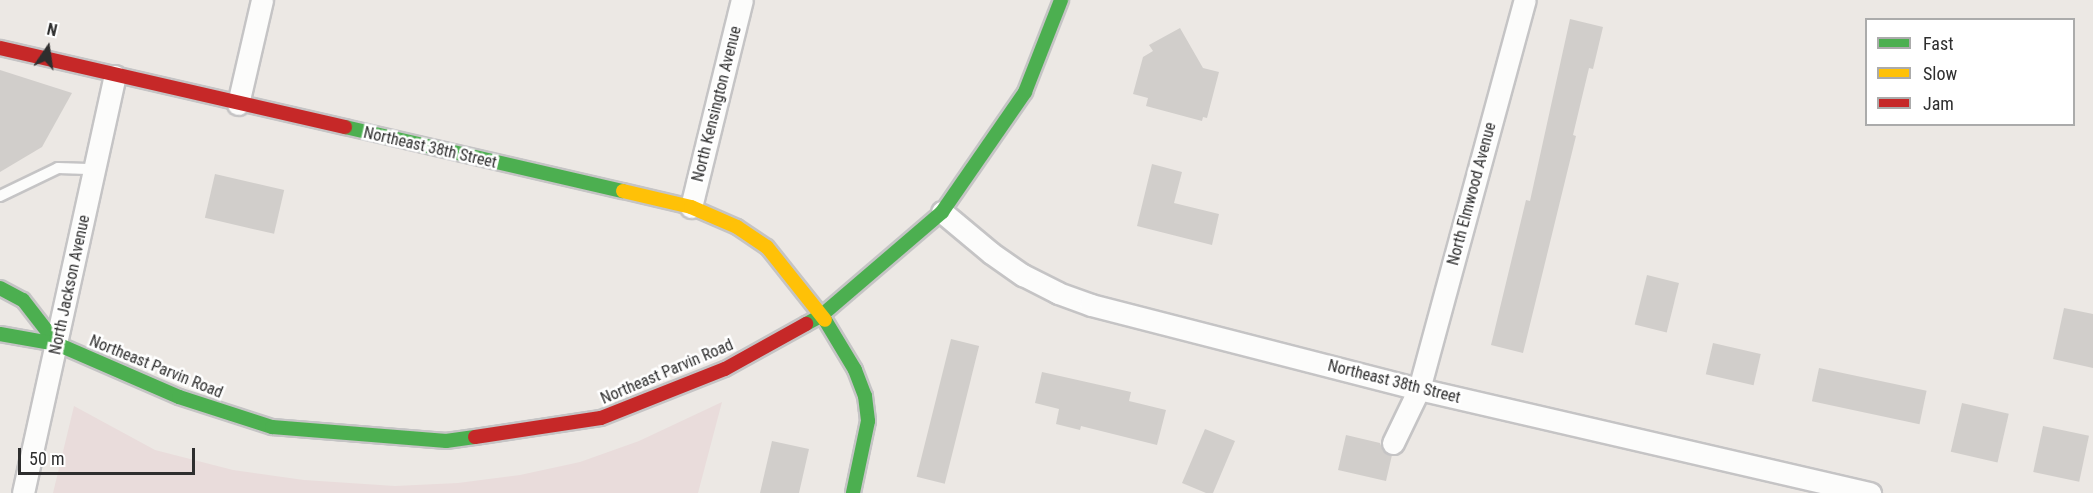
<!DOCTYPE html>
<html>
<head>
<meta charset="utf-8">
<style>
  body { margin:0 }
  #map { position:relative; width:2093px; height:493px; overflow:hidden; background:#ece8e4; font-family:"Roboto Condensed",sans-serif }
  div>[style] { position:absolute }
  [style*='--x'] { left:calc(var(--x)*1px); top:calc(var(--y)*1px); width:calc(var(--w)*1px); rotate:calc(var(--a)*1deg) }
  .medical>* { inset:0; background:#e9dcdb }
  .building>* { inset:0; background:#d1cecb; transform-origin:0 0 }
  .roads { filter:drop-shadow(2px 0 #c5c4c5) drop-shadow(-2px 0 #c5c4c5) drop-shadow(0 2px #c5c4c5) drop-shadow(0 -2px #c5c4c5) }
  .lane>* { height:10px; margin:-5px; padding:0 5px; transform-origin:5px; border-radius:5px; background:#fcfcfb }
  .street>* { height:21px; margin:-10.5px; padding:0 10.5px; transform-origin:10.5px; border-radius:10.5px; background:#fcfcfb }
  .fast>* { height:14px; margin:-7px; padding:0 7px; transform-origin:7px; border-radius:7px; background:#4caf50 }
  .slow>* { height:14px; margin:-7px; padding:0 7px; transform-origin:7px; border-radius:7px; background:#ffc107 }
  .jam>* { height:14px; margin:-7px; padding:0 7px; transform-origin:7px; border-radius:7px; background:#c62828 }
  span { translate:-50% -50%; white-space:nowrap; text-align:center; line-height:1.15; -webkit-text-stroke:5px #fff; paint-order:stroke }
  .street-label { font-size:16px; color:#2e2e2e }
  .legend { position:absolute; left:1865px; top:18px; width:210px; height:108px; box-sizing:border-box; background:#fff; border:2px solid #ababab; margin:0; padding:8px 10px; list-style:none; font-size:18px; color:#2e2e2e }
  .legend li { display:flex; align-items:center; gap:12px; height:30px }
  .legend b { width:30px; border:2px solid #ababab }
  .north { position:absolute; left:18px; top:18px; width:60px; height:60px; -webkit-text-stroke:4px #fff; paint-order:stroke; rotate:13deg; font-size:16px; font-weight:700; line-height:24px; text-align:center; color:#2e2e2e }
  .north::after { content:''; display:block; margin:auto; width:21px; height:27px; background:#2e2e2e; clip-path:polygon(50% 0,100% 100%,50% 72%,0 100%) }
  .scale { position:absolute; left:18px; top:448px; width:177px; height:27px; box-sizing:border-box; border:3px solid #2e2e2e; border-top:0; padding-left:8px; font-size:18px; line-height:21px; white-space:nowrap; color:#2e2e2e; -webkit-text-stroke:4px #fff; paint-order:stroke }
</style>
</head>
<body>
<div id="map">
  <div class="medical">
    <i style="clip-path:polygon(722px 402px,698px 493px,53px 493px,74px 406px,155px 450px,233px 470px,304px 480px,395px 486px,458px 483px,520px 475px,580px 462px,639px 441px)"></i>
  </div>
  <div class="building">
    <i style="clip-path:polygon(1570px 19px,1603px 27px,1593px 69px,1589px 68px,1573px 135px,1576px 136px,1523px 353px,1491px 345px,1526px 200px,1530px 201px)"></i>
    <i style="clip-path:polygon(1180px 28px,1203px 68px,1219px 72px,1207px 118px,1203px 117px,1202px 121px,1146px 106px,1148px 98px,1133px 94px,1143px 57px,1153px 51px,1149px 45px)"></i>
    <i style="clip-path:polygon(0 70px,72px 93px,42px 147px,0 172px)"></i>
    <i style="clip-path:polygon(1152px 164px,1182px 172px,1174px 203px,1219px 214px,1212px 245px,1137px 226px)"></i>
    <i style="left:215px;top:174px;width:71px;height:45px;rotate:13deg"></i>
    <i style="left:1647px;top:275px;width:33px;height:51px;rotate:14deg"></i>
    <i style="clip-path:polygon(2064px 308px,2093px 314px,2093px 368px,2053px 359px)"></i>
    <i style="left:951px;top:339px;width:29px;height:142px;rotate:14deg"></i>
    <i style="left:1713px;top:343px;width:49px;height:32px;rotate:13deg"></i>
    <i style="left:1819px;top:368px;width:110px;height:34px;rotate:12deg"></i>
    <i style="clip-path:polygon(1042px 372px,1131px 392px,1129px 401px,1166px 410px,1157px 445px,1081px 426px,1080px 430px,1056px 424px,1059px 409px,1035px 403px)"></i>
    <i style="left:1962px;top:403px;width:48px;height:50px;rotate:13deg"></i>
    <i style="left:2043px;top:426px;width:47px;height:47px;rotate:12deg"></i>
    <i style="clip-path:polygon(1205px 429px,1235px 441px,1213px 493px,1206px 493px,1182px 483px)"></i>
    <i style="clip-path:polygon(1346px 435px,1380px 443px,1383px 451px,1392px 455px,1386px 481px,1338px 470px)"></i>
    <i style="clip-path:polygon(772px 441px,809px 449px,799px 493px,760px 493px)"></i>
  </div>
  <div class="roads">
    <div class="lane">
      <i style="--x:0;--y:196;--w:64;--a:-25.8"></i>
      <i style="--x:58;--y:168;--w:37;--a:2"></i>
    </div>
    <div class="street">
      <i style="--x:238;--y:104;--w:107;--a:-77"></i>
      <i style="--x:691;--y:207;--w:213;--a:-76.2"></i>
      <i style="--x:942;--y:212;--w:64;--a:39.9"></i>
      <i style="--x:991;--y:253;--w:39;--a:35"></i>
      <i style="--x:1023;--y:275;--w:39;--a:27"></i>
      <i style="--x:1058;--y:293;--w:35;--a:20"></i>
      <i style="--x:1091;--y:305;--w:339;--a:14.4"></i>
      <i style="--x:1419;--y:389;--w:463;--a:13"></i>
      <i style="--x:1393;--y:443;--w:60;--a:-64.3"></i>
      <i style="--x:1419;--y:389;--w:403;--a:-74.8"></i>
      <i style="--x:23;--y:493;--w:427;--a:-77.6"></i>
    </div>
    <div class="fast">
      <i style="--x:345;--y:127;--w:285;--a:13"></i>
      <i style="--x:0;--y:288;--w:26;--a:28"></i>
      <i style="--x:23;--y:300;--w:56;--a:52.3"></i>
      <i style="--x:825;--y:320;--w:58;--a:59"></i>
      <i style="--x:855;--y:370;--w:28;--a:69"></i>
      <i style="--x:865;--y:396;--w:25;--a:83"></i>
      <i style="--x:868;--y:421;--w:74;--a:101.8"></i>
      <i style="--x:806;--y:324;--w:18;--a:-29"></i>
      <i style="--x:822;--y:315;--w:158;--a:-40.6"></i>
      <i style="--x:942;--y:212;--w:146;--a:-55.3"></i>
      <i style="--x:1025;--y:92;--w:99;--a:-68.6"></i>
      <i style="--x:0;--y:334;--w:58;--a:10"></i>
      <i style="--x:57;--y:344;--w:133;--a:23.5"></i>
      <i style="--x:179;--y:397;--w:98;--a:17.9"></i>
      <i style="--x:272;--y:427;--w:175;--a:4.6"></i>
      <i style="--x:446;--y:441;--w:29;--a:-8"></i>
    </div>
    <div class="slow">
      <i style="--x:623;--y:191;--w:70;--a:13.2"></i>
      <i style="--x:691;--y:207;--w:50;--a:23.5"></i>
      <i style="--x:737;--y:227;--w:36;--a:34"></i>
      <i style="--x:767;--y:247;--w:93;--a:51.5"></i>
    </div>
    <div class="jam">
      <i style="--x:0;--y:48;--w:354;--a:12.9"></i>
      <i style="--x:475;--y:437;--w:127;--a:-8.6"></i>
      <i style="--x:601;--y:418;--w:133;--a:-21.6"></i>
      <i style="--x:725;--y:369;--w:93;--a:-29.1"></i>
    </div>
  </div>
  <div class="street-label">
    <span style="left:717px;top:104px;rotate:-76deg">North Kensington Avenue</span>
    <span style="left:430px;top:148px;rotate:13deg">Northeast 38th Street</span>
    <span style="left:1472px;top:194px;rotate:-75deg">North Elmwood Avenue</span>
    <span style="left:70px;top:285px;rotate:-78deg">North Jackson Avenue</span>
    <span style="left:156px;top:367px;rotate:22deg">Northeast Parvin Road</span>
    <span style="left:667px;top:372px;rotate:-23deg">Northeast Parvin Road</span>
    <span style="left:1394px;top:382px;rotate:14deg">Northeast 38th Street</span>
  </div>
  <ul class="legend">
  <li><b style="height:8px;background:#4caf50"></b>Fast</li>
  <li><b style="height:8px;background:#ffc107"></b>Slow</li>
  <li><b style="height:8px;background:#c62828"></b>Jam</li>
  </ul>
  <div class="north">N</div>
  <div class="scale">50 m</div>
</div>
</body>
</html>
